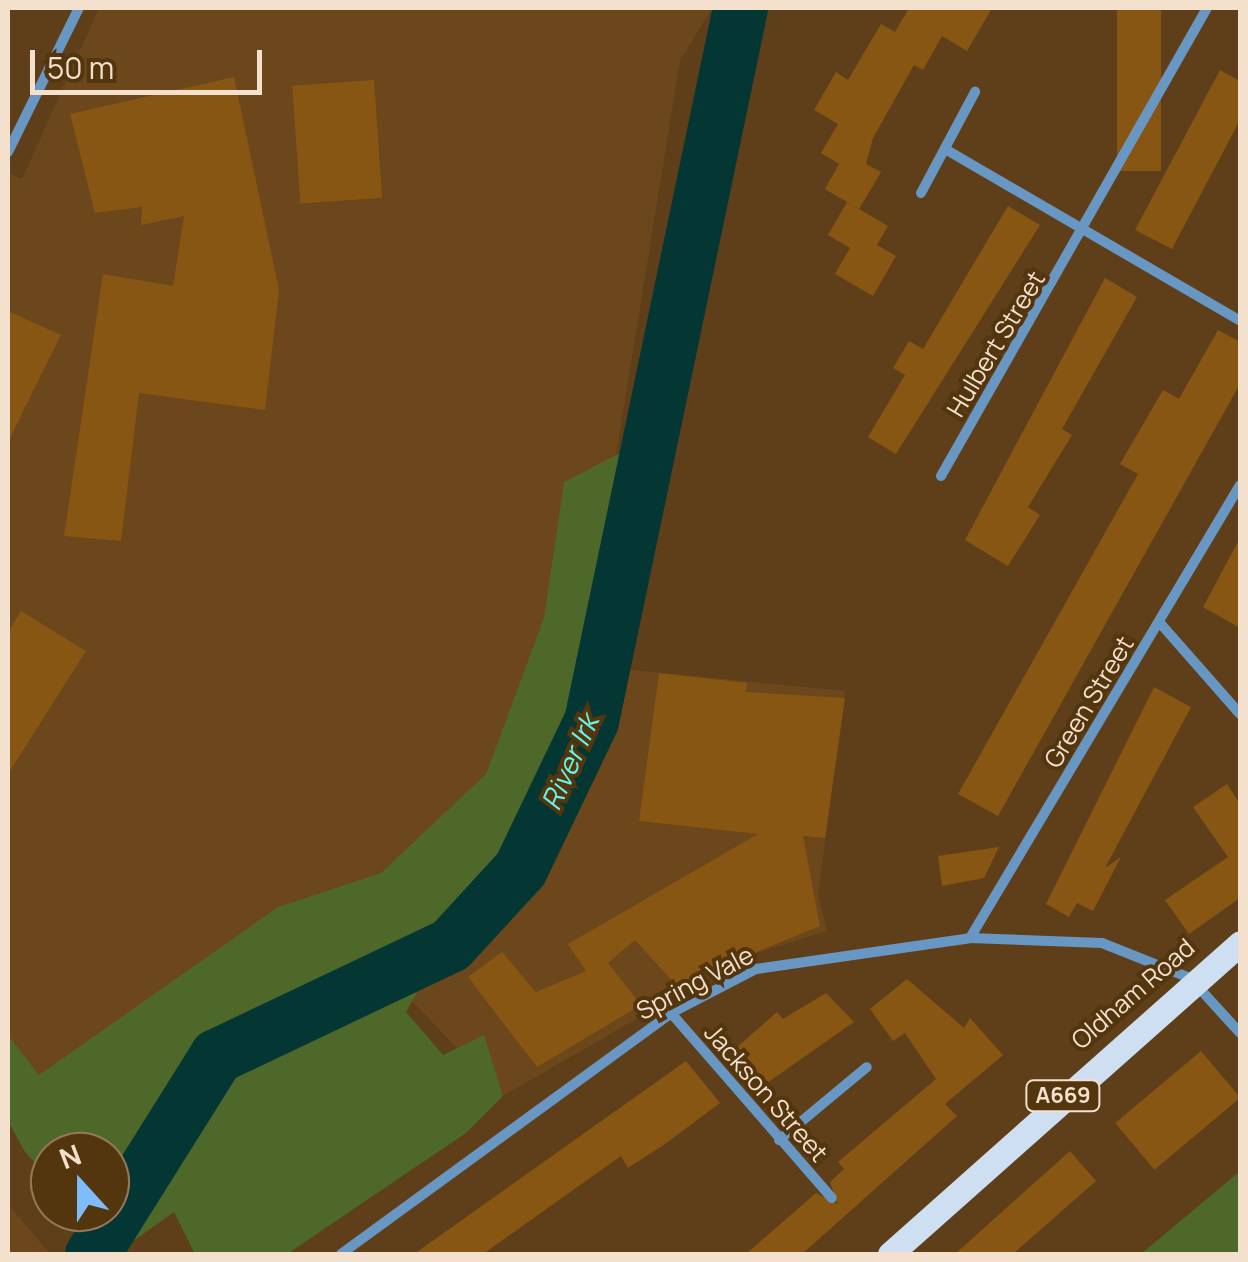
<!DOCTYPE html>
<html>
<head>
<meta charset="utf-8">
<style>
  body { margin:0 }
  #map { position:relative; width:1248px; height:1262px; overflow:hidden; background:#5e3f1a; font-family:Manrope,sans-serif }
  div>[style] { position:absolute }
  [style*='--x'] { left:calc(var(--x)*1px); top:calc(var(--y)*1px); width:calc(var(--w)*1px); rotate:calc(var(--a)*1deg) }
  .built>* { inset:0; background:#6b471b }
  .green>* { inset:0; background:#4d6829 }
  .river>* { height:55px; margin:-27.5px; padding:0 27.5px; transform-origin:27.5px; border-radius:27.5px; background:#043734 }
  .building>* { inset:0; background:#875612; transform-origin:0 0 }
  .minor>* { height:10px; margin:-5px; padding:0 5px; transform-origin:5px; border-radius:5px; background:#6997c4 }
  .primary>* { height:25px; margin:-12.5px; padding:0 12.5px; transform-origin:12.5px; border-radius:12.5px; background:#cddff1 }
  span { translate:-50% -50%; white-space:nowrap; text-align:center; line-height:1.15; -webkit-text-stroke:8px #53350e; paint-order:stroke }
  .shield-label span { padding:2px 8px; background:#53350e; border:2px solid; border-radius:8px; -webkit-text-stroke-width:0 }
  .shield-label { font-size:22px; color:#f3e0cd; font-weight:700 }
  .street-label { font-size:25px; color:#f3e0cd }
  .water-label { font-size:28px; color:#63f4ea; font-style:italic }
  .frame { position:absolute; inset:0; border:10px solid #f3e0cd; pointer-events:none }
  .north { position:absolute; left:30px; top:1132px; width:100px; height:100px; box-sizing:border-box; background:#53350e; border:2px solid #93795a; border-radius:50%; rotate:339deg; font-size:28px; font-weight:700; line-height:40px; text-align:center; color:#f3e0cd }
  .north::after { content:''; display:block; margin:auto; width:35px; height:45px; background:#7fbdfa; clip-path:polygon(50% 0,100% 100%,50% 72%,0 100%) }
  .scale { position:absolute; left:30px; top:50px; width:232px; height:45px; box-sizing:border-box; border:5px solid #f3e0cd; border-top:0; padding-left:12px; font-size:30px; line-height:35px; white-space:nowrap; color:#f3e0cd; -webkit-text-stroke:8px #53350e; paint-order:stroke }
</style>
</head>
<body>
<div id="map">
  <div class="built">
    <i style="clip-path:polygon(99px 8px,712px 8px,680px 61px,582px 665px,845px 691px,818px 895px,827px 931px,744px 957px,503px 1096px,314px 899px,8px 1125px,8px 173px,22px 179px)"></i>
    <i style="clip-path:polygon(8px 1204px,50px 1254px,8px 1254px)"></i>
  </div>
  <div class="green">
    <i style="clip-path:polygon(630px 448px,600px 612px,593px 751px,537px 864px,429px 971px,406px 1012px,443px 1055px,484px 1035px,503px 1096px,466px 1133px,287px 1254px,195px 1254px,174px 1212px,115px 1254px,81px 1212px,110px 1212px,110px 1152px,50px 1152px,50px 1179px,25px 1152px,8px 1121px,8px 1035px,39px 1075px,278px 907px,381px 873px,486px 774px,544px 618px,564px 482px)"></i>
    <i style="clip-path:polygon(1240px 1171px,1240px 1254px,1141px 1254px)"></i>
  </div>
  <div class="river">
    <i style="--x:92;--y:1254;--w:234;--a:-57.9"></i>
    <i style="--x:216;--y:1056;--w:259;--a:-25.4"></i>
    <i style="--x:450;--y:945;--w:103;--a:-47.4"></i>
    <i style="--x:520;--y:869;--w:164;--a:-64.4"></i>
    <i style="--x:591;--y:721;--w:728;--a:-78.2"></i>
  </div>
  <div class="building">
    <i style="clip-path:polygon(909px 8px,992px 8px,967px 51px,942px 36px,923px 70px,914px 65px,873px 138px,866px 164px,881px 172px,859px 209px,825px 189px,839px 164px,821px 153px,838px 124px,814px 110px,836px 72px,848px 80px,881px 24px,895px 32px)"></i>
    <i style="left:1117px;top:8px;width:44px;height:163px"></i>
    <i style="clip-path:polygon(1220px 70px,1240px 81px,1240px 120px,1172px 249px,1135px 230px)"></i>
    <i style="clip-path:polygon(234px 77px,279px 290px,265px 410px,139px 393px,121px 541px,64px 536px,103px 274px,173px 286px,184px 216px,141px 225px,142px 207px,95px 213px,70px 114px)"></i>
    <i style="left:374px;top:80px;width:118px;height:82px;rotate:86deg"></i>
    <i style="clip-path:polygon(847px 202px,888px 226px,877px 245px,896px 256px,873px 296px,835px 274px,850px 248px,828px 235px)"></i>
    <i style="clip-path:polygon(1008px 206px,1040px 225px,896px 454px,868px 437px,905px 375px,893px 368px,909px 341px,923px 349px)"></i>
    <i style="clip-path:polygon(1105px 278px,1137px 297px,1062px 429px,1072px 435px,1028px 507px,1040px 515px,1008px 566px,965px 540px)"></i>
    <i style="clip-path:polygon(8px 311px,61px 335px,8px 442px)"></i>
    <i style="clip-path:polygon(1218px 330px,1240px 342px,1240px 384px,998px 816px,958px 794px,1138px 474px,1120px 464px,1163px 390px,1179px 399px)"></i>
    <i style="clip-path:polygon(1240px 538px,1240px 628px,1203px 607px)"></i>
    <i style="clip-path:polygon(21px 611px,86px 651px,8px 774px,8px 632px)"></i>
    <i style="clip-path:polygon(659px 673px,747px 683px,746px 692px,845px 698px,825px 838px,803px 836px,820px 926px,676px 985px,635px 940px,608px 963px,641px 1005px,537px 1067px,468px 977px,502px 952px,536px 992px,586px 971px,568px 944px,758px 834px,639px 821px)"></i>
    <i style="clip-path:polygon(1154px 687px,1191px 707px,1105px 868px,1121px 857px,1093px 911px,1077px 903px,1069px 917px,1046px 904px)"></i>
    <i style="clip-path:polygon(1227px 784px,1240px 804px,1240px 898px,1189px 934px,1165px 900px,1228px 857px,1193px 807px)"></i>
    <i style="clip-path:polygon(999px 847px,984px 878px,942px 886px,938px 856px)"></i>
    <i style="clip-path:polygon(907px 979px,964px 1028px,970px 1018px,1003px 1055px,945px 1104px,957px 1116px,802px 1254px,746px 1254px,816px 1193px,838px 1204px,830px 1182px,844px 1169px,838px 1162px,936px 1079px,905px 1033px,893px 1041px,870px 1009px)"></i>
    <i style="clip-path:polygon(826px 993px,854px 1022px,767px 1083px,735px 1049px,777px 1012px,783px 1019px)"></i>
    <i style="left:1201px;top:1051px;width:61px;height:112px;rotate:50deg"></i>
    <i style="clip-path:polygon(686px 1061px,720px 1103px,665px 1144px,628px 1168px,621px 1156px,483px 1254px,414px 1254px)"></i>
    <i style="clip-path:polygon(1070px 1151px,1096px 1181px,1013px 1254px,955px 1254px)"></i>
  </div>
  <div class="minor">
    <i style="--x:945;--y:149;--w:341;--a:30.2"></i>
    <i style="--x:8;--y:152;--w:161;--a:-63.8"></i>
    <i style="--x:921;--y:193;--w:115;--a:-61.9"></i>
    <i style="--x:941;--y:476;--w:538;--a:-60.39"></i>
    <i style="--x:1160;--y:623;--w:121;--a:48.7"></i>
    <i style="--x:970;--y:938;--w:527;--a:-59.2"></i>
    <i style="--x:671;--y:1013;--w:245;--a:49"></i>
    <i style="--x:779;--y:1140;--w:114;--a:-39.7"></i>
    <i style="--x:341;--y:1254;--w:409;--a:-36.1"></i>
    <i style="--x:671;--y:1013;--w:96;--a:-27.4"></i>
    <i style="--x:756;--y:969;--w:216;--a:-8.2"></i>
    <i style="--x:970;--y:938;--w:132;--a:2.2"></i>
    <i style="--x:1102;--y:943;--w:95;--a:21.7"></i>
    <i style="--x:1190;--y:978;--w:74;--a:47.7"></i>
  </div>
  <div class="primary">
    <i style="--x:890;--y:1254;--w:468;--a:-41.6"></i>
  </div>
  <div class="shield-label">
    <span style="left:1063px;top:1096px">A669</span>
  </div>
  <div class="street-label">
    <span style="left:996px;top:344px;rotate:-59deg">Hulbert Street</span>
    <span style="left:1089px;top:702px;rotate:-59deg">Green Street</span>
    <span style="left:695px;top:983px;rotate:-28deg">Spring Vale</span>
    <span style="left:1133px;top:994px;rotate:-41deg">Oldham Road</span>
    <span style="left:766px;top:1093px;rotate:49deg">Jackson Street</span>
  </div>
  <div class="water-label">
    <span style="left:569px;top:762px;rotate:-66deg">River Irk</span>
  </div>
  <div class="frame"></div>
  <div class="north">N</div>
  <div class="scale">50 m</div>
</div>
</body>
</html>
